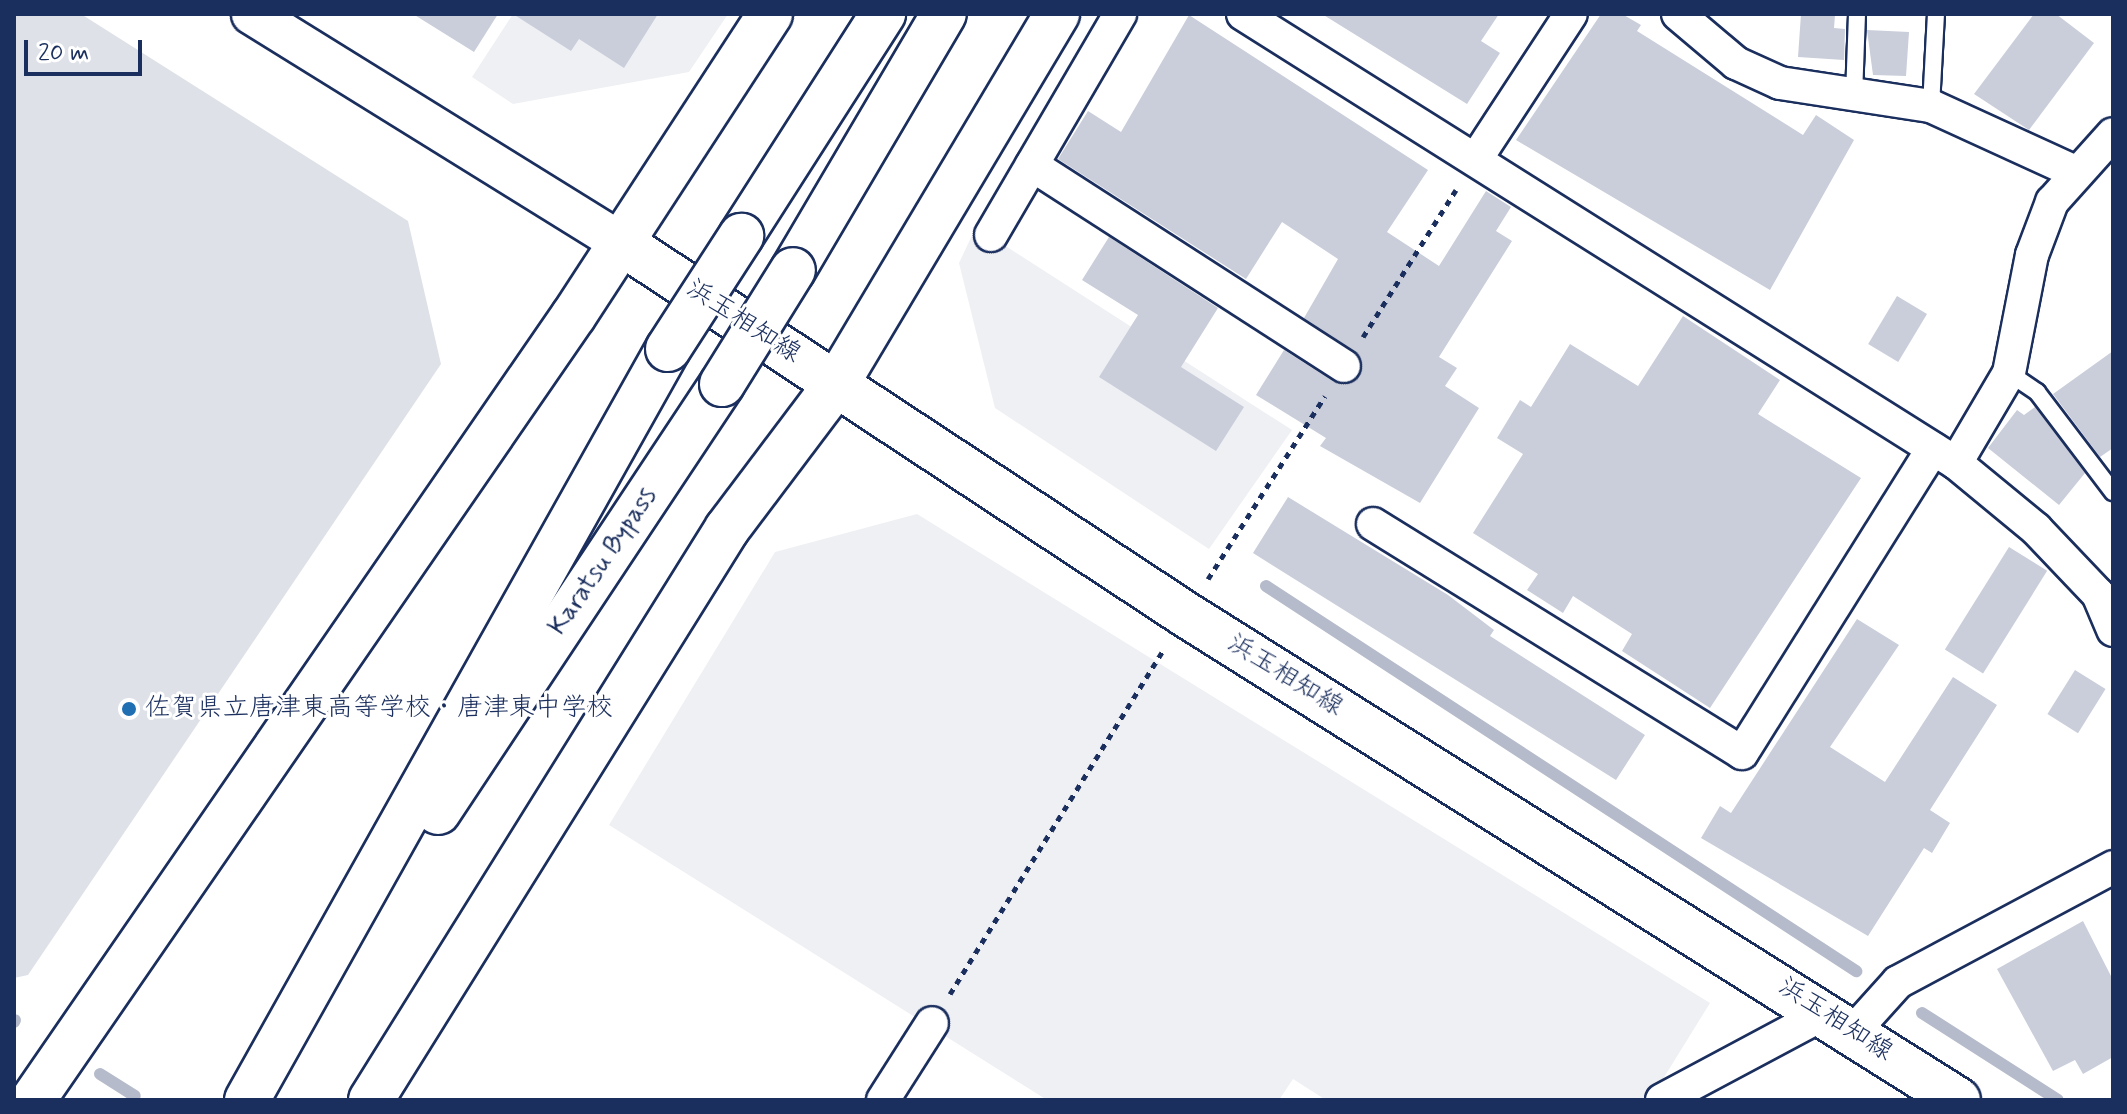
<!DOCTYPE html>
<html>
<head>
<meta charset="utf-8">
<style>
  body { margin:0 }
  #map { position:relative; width:2127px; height:1114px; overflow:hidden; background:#fff; font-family:Mynerve,"Klee One",sans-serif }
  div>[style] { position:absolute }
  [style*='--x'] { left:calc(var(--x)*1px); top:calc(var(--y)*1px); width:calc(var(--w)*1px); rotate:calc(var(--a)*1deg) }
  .built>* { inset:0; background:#eff0f4 }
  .green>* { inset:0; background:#dee1e7 }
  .stream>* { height:12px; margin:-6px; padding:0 6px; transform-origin:6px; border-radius:6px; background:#b5bbca }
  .building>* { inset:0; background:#caceda; transform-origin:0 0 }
  .path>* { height:5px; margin-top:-2.5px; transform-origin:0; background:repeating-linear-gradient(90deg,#1b2f5e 0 6px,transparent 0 12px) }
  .roads { filter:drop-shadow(2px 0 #1b2f5e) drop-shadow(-2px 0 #1b2f5e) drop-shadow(0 2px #1b2f5e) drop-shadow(0 -2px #1b2f5e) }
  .service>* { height:16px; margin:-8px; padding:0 8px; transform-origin:8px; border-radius:8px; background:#fff }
  .minor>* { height:32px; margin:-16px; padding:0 16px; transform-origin:16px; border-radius:16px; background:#fff }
  .tertiary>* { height:40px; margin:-20px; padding:0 20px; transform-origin:20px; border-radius:20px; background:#fff }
  .primary>* { height:44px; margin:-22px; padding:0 22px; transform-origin:22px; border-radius:22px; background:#fff }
  .trunk>* { height:44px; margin:-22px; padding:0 22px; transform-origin:22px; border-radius:22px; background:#fff }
  .bridges { filter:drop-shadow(2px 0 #1b2f5e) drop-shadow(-2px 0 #1b2f5e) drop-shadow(0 2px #1b2f5e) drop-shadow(0 -2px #1b2f5e) }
  .trunk-bridge>* { height:44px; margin:-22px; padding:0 22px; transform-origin:22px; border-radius:22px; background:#fff }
  .dots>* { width:22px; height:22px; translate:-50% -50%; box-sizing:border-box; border:4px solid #fff; border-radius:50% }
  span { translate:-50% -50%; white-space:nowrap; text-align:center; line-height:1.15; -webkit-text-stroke:6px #fff; paint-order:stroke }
  .street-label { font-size:26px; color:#1b2f5e }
  .poi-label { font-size:26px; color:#1b2f5e }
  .left { translate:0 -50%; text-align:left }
  .frame { position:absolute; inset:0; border:16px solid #1b2f5e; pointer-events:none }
  .scale { position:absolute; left:24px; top:40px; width:118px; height:36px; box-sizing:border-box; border:4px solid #1b2f5e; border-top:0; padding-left:10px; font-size:24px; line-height:28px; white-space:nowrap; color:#1b2f5e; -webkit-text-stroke:6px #fff; paint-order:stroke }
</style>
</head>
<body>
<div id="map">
  <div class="built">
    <i style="clip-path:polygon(513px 14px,728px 14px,689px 72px,513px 104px,472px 77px)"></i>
    <i style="clip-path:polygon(976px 227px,1292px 430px,1209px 549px,995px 408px,959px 263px)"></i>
    <i style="clip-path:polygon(917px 514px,1710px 1003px,1650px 1100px,1326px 1100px,1293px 1079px,1279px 1100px,1047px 1100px,609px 825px,775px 552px)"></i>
  </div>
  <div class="green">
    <i style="clip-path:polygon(14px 14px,81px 14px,408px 221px,441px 364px,28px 975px,14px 978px)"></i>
  </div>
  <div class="stream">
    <i style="--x:1266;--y:586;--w:705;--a:33.13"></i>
    <i style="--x:1922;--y:1013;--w:161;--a:32.6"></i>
    <i style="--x:14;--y:1022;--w:2;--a:-63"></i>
    <i style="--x:100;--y:1074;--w:41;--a:32.2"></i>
  </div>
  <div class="building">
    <i style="clip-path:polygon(413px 14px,498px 14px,474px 52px)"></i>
    <i style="clip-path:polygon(513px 14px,658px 14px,624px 68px,579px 39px,571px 51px)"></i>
    <i style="clip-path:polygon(1322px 14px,1499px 14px,1481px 41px,1500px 53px,1467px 104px)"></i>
    <i style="clip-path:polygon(1601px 14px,1622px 14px,1641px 25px,1637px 31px,1803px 135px,1816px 115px,1854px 140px,1770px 290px,1516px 140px)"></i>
    <i style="clip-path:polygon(1801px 14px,1835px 15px,1834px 28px,1845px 29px,1844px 60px,1798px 57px)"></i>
    <i style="clip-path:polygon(2034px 14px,2056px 14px,2094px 43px,2029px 130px,1974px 94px)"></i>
    <i style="clip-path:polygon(1189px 15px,1428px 170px,1387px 232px,1439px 266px,1486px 191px,1511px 207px,1496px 231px,1512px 241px,1439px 357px,1457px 368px,1445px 386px,1479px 408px,1420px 503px,1320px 446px,1326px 438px,1256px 395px,1284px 350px,1334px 382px,1360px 376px,1355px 351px,1304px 318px,1338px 259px,1282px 222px,1246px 279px,1058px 159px,1088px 111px,1121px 132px)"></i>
    <i style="clip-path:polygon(1867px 30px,1909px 32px,1906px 76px,1873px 75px)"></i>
    <i style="clip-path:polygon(1109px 237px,1218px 308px,1181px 367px,1244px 407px,1216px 451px,1099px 377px,1138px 315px,1082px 280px)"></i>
    <i style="left:1897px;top:296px;width:35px;height:56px;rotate:31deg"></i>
    <i style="clip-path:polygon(1683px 316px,1780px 380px,1758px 414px,1861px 478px,1710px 708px,1622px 651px,1632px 634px,1573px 596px,1563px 613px,1527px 590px,1538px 574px,1473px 533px,1523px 454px,1497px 438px,1520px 400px,1531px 407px,1570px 344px,1638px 386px)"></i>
    <i style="clip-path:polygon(2113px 351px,2113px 448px,2100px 457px,2053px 394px)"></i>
    <i style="clip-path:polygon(2035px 407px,2085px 473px,2059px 505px,1988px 448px,2017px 410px,2024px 415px)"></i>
    <i style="clip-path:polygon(1288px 497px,1448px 595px,1494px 630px,1490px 636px,1645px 735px,1616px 780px,1253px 553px)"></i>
    <i style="left:2009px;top:547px;width:45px;height:121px;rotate:32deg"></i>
    <i style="clip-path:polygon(1857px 619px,1899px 645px,1830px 747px,1885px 782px,1953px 677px,1997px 705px,1930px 810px,1950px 823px,1932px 853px,1924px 848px,1868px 936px,1701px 838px,1720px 806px,1731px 813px)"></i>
    <i style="left:2075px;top:670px;width:36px;height:52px;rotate:32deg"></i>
    <i style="clip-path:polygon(2083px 921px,2113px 980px,2113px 1057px,2083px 1074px,2075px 1060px,2053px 1071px,1997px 969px)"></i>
  </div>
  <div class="path">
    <i style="--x:1363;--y:337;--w:174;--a:-57.7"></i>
    <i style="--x:1208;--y:579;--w:217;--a:-57.4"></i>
    <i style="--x:950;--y:994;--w:406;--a:-58.2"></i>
  </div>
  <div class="roads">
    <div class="service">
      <i style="--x:1854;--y:96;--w:82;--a:-87.9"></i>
      <i style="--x:1931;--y:106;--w:92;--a:-86.9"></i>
      <i style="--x:2009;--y:373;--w:34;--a:34"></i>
      <i style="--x:2037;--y:392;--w:126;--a:52.8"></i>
    </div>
    <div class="minor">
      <i style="--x:1243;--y:14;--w:843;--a:32.2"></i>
      <i style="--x:1956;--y:463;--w:104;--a:39.5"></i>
      <i style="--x:2036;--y:529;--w:90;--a:46.4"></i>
      <i style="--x:2098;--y:594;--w:39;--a:67"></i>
      <i style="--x:1678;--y:14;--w:76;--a:40.2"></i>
      <i style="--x:1736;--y:63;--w:48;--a:24.4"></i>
      <i style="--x:1780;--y:83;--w:153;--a:8.7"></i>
      <i style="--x:1931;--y:106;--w:156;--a:24.6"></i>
      <i style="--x:1476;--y:159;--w:173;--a:-56.8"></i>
      <i style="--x:1032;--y:165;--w:371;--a:32.8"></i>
      <i style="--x:991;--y:235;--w:256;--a:-59.7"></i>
      <i style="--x:1956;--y:463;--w:104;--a:-59.5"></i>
      <i style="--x:2009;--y:373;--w:120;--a:-79"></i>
      <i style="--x:2032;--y:255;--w:57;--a:-69.3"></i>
      <i style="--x:2052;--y:202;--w:91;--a:-48.1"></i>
      <i style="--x:1373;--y:524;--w:434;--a:31.8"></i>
      <i style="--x:1742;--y:753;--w:359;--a:-57.9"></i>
      <i style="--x:1853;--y:1032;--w:67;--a:-48"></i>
      <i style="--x:1898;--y:982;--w:244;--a:-28.1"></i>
      <i style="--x:883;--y:1100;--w:91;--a:-57.5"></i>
      <i style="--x:1662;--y:1100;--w:185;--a:-28.1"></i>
    </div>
    <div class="tertiary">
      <i style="--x:252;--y:14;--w:433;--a:31.8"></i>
    </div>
    <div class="primary">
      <i style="--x:620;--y:242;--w:676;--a:33.36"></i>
      <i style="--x:1185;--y:614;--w:913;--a:32.16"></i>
    </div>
    <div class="trunk">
      <i style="--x:741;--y:236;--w:264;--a:-57.4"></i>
      <i style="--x:793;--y:270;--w:297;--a:-59.5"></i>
      <i style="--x:438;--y:812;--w:514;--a:-56.43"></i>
      <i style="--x:33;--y:1100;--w:953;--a:-55.43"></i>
      <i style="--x:574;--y:315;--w:359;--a:-56.9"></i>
      <i style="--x:247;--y:1100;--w:861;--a:-60.73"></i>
      <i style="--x:371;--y:1100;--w:673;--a:-58.06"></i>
      <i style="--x:727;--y:529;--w:183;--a:-53"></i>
      <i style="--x:837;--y:383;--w:430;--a:-59.2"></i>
    </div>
  </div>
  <div class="bridges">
    <div class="trunk-bridge">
      <i style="--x:668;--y:349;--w:135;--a:-57.1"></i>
      <i style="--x:722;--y:384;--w:134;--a:-58.1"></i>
    </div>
  </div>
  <div class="dots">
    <i style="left:129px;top:709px;background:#1f6fb2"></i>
  </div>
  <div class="street-label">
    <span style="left:743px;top:322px;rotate:33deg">浜玉相知線</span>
    <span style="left:604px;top:562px;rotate:-56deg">Karatsu Bypass</span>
    <span style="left:1285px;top:676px;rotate:32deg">浜玉相知線</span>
    <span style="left:1835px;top:1020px;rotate:33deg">浜玉相知線</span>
  </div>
  <div class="poi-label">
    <span class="left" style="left:145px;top:709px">佐賀県立唐津東高等学校・唐津東中学校</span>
  </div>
  <div class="frame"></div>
  <div class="scale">20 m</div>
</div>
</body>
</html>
